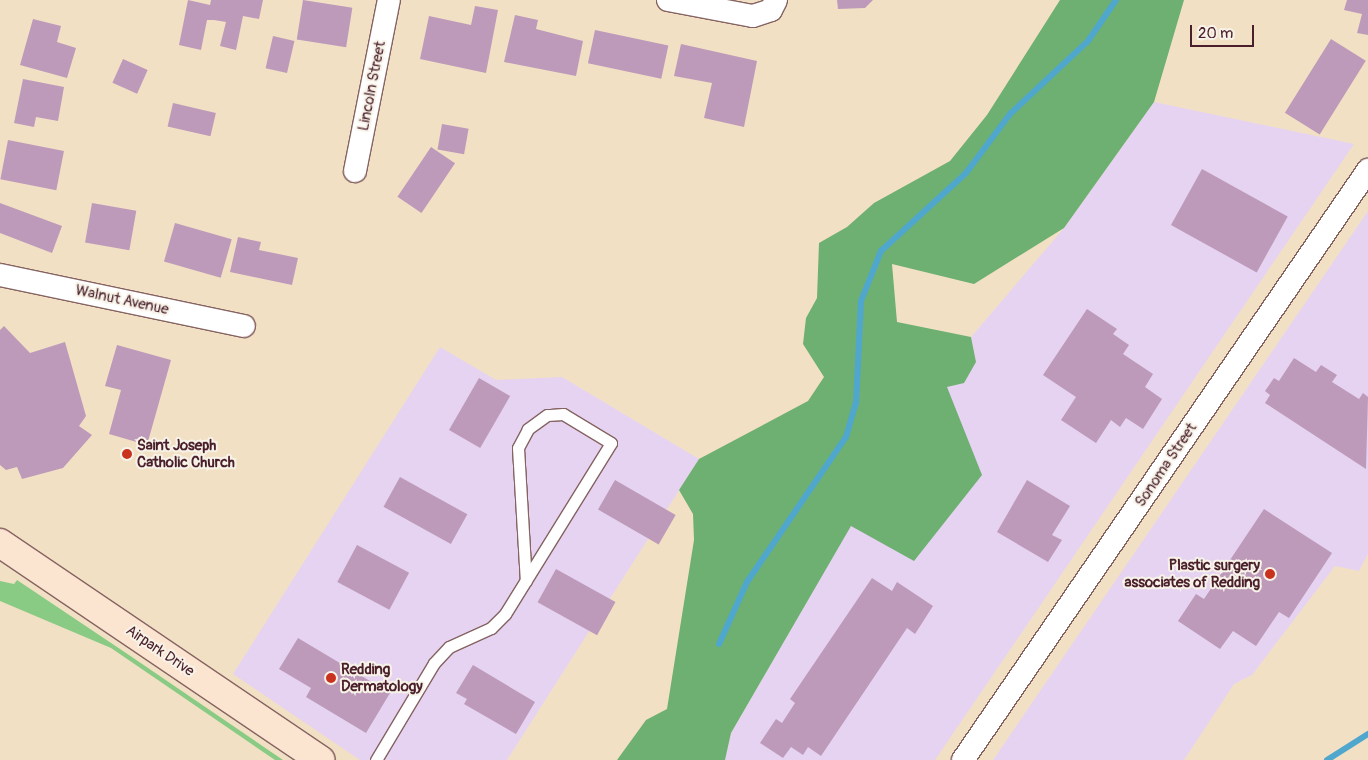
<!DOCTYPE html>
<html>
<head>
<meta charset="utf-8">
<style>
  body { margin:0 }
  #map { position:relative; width:1368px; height:760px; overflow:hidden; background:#f2e0c5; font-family:Pangolin,sans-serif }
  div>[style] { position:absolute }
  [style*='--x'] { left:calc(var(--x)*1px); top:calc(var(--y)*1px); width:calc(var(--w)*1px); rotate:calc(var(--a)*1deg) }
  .built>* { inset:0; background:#e5d3f1 }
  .green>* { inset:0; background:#89cb84 }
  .forest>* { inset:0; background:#6eaf72 }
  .stream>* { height:6px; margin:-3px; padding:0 3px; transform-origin:3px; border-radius:3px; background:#50a7cd }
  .building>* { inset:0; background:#bd9aba; transform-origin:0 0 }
  .roads { filter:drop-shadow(1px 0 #856361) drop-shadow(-1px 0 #856361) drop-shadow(0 1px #856361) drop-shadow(0 -1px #856361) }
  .lane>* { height:11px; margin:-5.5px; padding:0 5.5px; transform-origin:5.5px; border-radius:5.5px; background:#fff }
  .street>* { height:22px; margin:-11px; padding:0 11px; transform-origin:11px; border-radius:11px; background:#fff }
  .secondary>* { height:28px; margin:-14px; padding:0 14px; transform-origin:14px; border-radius:14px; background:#fce5d0 }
  .dots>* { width:14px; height:14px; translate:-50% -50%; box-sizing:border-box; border:2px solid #f7f3e8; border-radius:50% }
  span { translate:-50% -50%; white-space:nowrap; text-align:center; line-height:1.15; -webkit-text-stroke:4px #f7f3e8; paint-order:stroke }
  .street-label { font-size:15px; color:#4a1f2b }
  .poi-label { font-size:15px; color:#4a1f2b; font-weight:700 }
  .left { translate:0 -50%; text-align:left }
  .right { translate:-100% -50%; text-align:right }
  .scale { position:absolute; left:1190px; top:25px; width:64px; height:22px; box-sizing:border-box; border:2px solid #4a1f2b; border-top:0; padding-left:6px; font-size:15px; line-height:18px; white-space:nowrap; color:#4a1f2b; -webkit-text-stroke:4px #f7f3e8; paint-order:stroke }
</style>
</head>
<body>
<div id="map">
  <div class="built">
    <i style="clip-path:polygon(1154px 102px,1354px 144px,935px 760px,725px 760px,731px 733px,851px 525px,947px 387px,976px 362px,971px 337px,1064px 228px)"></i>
    <i style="clip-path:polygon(1368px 211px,1368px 554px,1359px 571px,1335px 566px,1252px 675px,1234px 684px,1184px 760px,993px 760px)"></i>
    <i style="clip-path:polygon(440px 347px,496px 380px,562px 377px,699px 459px,507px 760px,360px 760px,233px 674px)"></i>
  </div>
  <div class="green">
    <i style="clip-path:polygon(17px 580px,126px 653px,283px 760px,275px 760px,111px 648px,0 601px,0 581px,14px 584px)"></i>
  </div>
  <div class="forest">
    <i style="clip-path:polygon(1060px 0,1184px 0,1154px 102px,1064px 228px,974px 284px,892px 264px,897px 322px,971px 337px,976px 362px,964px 383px,947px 387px,982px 475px,914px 561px,851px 526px,731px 733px,725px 760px,617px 760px,646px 720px,667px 709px,694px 540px,693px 514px,679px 490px,699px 459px,808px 401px,824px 377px,803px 344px,806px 318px,817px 298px,819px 243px,847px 227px,874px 203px,950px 161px,987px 115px)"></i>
  </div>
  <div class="stream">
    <i style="--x:719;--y:644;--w:68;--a:-65.7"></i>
    <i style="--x:747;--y:582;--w:176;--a:-55.7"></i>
    <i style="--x:846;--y:437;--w:35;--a:-74"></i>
    <i style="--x:856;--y:403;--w:102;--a:-87.2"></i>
    <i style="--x:861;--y:301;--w:54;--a:-68.2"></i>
    <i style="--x:881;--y:251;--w:115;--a:-42.5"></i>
    <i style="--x:966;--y:173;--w:74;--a:-53.3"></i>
    <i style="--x:1010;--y:114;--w:107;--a:-43.1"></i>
    <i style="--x:1088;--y:41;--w:50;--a:-55.7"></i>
    <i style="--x:1327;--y:760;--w:49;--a:-32.4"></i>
  </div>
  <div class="building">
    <i style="clip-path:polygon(188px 0,210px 5px,211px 0,263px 0,259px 19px,243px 16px,236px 50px,220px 46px,226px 22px,214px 20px,207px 20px,201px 50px,179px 45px)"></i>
    <i style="left:303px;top:0;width:50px;height:40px;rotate:9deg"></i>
    <i style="clip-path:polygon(837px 0,873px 0,865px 8px,838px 9px)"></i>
    <i style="clip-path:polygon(1347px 0,1368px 0,1368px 35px,1357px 33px,1362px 14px,1344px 10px)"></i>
    <i style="clip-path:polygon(475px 6px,498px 10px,486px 73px,420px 59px,429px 16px,471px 25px)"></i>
    <i style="clip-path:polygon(515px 15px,538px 20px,536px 29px,583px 41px,576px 76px,504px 62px)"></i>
    <i style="clip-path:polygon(33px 19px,61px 26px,57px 42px,76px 48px,67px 78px,20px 65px)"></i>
    <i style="left:595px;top:30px;width:75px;height:34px;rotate:12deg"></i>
    <i style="left:273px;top:36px;width:22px;height:33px;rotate:13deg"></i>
    <i style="left:1331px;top:39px;width:41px;height:87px;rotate:32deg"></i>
    <i style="clip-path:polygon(681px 44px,757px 61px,744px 127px,704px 118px,712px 83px,674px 76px)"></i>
    <i style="left:123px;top:59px;width:27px;height:26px;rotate:24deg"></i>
    <i style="clip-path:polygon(23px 79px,64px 87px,58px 121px,36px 117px,34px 127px,14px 123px)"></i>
    <i style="left:173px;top:103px;width:44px;height:24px;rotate:13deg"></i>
    <i style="left:442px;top:124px;width:27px;height:26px;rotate:10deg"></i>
    <i style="left:8px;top:140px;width:57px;height:40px;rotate:11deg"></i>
    <i style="left:431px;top:147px;width:29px;height:60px;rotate:34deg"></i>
    <i style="left:1202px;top:169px;width:98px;height:64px;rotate:29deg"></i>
    <i style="clip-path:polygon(0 203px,62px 226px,52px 253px,0 233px)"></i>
    <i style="left:92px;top:203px;width:45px;height:40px;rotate:10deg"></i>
    <i style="left:175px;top:223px;width:59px;height:40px;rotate:16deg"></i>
    <i style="clip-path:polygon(238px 237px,261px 242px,259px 250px,298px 258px,292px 285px,230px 272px)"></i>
    <i style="clip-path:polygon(1087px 309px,1117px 329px,1113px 334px,1129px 345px,1123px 354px,1153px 374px,1145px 387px,1162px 399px,1143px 429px,1126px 418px,1120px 427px,1111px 420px,1096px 443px,1061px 420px,1076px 397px,1043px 375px)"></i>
    <i style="clip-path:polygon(4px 326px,30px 353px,65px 342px,86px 416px,79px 426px,92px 435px,63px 468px,22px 479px,17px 467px,6px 470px,0 465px,0 330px)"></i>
    <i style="clip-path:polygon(117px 345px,171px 360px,147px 445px,109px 434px,121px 390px,105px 386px)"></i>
    <i style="clip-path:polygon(1294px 358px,1316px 372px,1321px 365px,1337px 375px,1332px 382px,1359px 399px,1363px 393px,1368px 397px,1366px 469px,1265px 403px,1270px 395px,1265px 391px,1274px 378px,1279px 381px)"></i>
    <i style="left:479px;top:378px;width:36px;height:60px;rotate:30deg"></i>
    <i style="left:400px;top:477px;width:77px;height:34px;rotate:29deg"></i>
    <i style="left:615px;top:480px;width:70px;height:34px;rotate:30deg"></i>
    <i style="clip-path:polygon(1027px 480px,1070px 506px,1052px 535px,1062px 540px,1048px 562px,997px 532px)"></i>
    <i style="clip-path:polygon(1264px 509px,1332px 553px,1289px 618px,1279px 612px,1256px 646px,1233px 631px,1220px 649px,1178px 621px,1196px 594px,1204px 599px)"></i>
    <i style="left:357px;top:545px;width:59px;height:42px;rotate:28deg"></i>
    <i style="left:556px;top:569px;width:68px;height:38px;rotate:29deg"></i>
    <i style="clip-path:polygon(872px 578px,892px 591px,897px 582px,933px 606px,915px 634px,907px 628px,821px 756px,808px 747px,803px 755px,791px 747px,783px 758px,760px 743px,776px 719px,782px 723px,795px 703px,790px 699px)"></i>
    <i style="clip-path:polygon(298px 638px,390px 693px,366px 733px,306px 697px,311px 688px,279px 669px)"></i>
    <i style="clip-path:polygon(473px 665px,535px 702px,516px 734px,464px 704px,467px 699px,456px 693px)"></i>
  </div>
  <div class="roads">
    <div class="lane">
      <i style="--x:376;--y:760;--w:113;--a:-59.1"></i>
      <i style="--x:434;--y:663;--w:22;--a:-47"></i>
      <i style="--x:449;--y:647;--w:46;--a:-24.3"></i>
      <i style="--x:491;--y:628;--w:20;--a:-45"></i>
      <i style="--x:505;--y:614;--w:201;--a:-58.2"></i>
      <i style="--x:611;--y:443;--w:56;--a:-148.9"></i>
      <i style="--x:563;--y:414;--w:16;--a:176"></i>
      <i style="--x:547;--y:415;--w:24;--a:144"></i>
      <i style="--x:528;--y:429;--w:21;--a:118"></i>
      <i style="--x:518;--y:448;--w:133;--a:86.6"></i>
    </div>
    <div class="street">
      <i style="--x:668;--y:0;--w:86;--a:10.7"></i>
      <i style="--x:753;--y:16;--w:19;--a:-18"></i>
      <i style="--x:771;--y:10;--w:11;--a:-63"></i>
      <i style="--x:355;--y:171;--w:174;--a:-78.8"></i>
      <i style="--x:0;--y:275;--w:249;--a:11.8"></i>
      <i style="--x:963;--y:760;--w:716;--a:-55.53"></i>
    </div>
    <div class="secondary">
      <i style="--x:0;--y:543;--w:387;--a:34.1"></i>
    </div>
  </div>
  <div class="dots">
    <i style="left:127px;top:454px;background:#c8321e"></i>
    <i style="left:1270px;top:574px;background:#c8321e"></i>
    <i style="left:331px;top:678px;background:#c8321e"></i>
  </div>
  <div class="street-label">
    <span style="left:372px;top:86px;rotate:-79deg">Lincoln Street</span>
    <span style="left:122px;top:300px;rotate:12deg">Walnut Avenue</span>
    <span style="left:1166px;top:465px;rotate:-56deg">Sonoma Street</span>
    <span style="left:160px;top:651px;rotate:34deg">Airpark Drive</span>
  </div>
  <div class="poi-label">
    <span class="left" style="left:137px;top:454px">Saint Joseph<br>Catholic Church</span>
    <span class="right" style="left:1260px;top:574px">Plastic surgery<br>associates of Redding</span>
    <span class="left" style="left:341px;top:678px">Redding<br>Dermatology</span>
  </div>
  <div class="scale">20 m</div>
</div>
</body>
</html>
